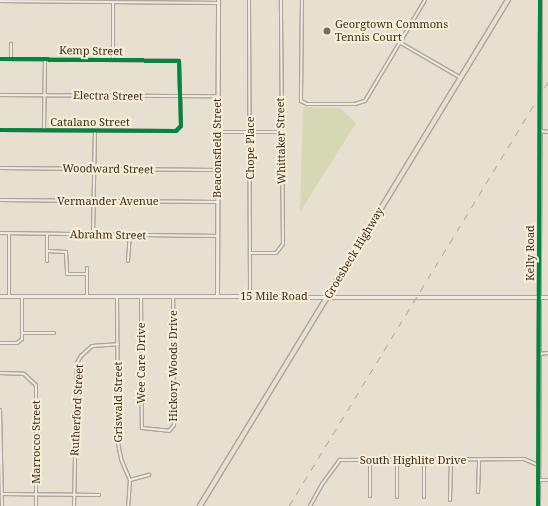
<!DOCTYPE html>
<html>
<head>
<meta charset="utf-8">
<style>
  body { margin:0 }
  #map { position:relative; width:548px; height:506px; overflow:hidden; background:#e7e0d1; font-family:"Noto Serif",serif }
  div>[style] { position:absolute }
  [style*='--x'] { left:calc(var(--x)*1px); top:calc(var(--y)*1px); width:calc(var(--w)*1px); rotate:calc(var(--a)*1deg) }
  .green>* { inset:0; background:#d6d7b3 }
  .roads { filter:drop-shadow(1px 0 #ada599) drop-shadow(-1px 0 #ada599) drop-shadow(0 1px #ada599) drop-shadow(0 -1px #ada599) }
  .street>* { height:2px; margin:-1px; padding:0 1px; transform-origin:1px; border-radius:1px; background:#efebe3 }
  .secondary>* { height:3px; margin:-1.5px; padding:0 1.5px; transform-origin:1.5px; border-radius:1.5px; background:#efebe3 }
  .primary>* { height:3.5px; margin:-1.75px; padding:0 1.75px; transform-origin:1.75px; border-radius:1.75px; background:#e6e1d4 }
  .rail>* { height:1px; margin-top:-0.5px; transform-origin:0; background:repeating-linear-gradient(90deg,#afaaa2 0 7px,transparent 0 14px) }
  .cycleway>* { height:4px; margin:-2px; padding:0 2px; transform-origin:2px; border-radius:2px; background:#00873e }
  .dots>* { width:11px; height:11px; translate:-50% -50%; box-sizing:border-box; border:2px solid #f7eed8; border-radius:50% }
  span { translate:-50% -50%; white-space:nowrap; text-align:center; line-height:1.15; -webkit-text-stroke:4px #f7eed8; paint-order:stroke }
  .poi-label { font-size:11px; color:#3d2e20 }
  .left { translate:0 -50%; text-align:left }
  .street-label { font-size:11px; color:#3d2e20 }
</style>
</head>
<body>
<div id="map">
  <div class="green">
    <i style="clip-path:polygon(303px 107px,340px 108px,356px 123px,300px 212px)"></i>
  </div>
  <div class="roads">
    <div class="street">
      <i style="--x:249;--y:0;--w:297;--a:89.8"></i>
      <i style="--x:302;--y:0;--w:101;--a:90.6"></i>
      <i style="--x:301;--y:101;--w:7;--a:27"></i>
      <i style="--x:307;--y:104;--w:48;--a:0"></i>
      <i style="--x:355;--y:104;--w:10;--a:-17"></i>
      <i style="--x:365;--y:101;--w:117;--a:-59.3"></i>
      <i style="--x:0;--y:1;--w:218;--a:0.5"></i>
      <i style="--x:113;--y:2;--w:58;--a:90"></i>
      <i style="--x:399;--y:42;--w:72;--a:30.1"></i>
      <i style="--x:11;--y:44;--w:15;--a:90"></i>
      <i style="--x:0;--y:59;--w:179;--a:0.6"></i>
      <i style="--x:179;--y:61;--w:65;--a:88.2"></i>
      <i style="--x:181;--y:126;--w:7;--a:135"></i>
      <i style="--x:176;--y:131;--w:176;--a:-179.7"></i>
      <i style="--x:0;--y:95;--w:216;--a:0.3"></i>
      <i style="--x:44;--y:130;--w:70;--a:-89.2"></i>
      <i style="--x:540;--y:131;--w:8;--a:7"></i>
      <i style="--x:217;--y:132;--w:64;--a:0"></i>
      <i style="--x:0;--y:168;--w:216;--a:0.5"></i>
      <i style="--x:0;--y:200;--w:217;--a:0.5"></i>
      <i style="--x:0;--y:233;--w:216;--a:0.8"></i>
      <i style="--x:93;--y:234;--w:103;--a:-88.9"></i>
      <i style="--x:47;--y:251;--w:19;--a:3"></i>
      <i style="--x:66;--y:252;--w:22;--a:87"></i>
      <i style="--x:67;--y:274;--w:20;--a:0"></i>
      <i style="--x:250;--y:253;--w:26;--a:0"></i>
      <i style="--x:276;--y:253;--w:11;--a:-52"></i>
      <i style="--x:283;--y:244;--w:244;--a:-90.5"></i>
      <i style="--x:47;--y:261;--w:27;--a:-90"></i>
      <i style="--x:128;--y:261;--w:26;--a:-86"></i>
      <i style="--x:9;--y:296;--w:63;--a:-90"></i>
      <i style="--x:87;--y:296;--w:28;--a:-90"></i>
      <i style="--x:117;--y:296;--w:147;--a:89.6"></i>
      <i style="--x:118;--y:443;--w:16;--a:79"></i>
      <i style="--x:121;--y:459;--w:23;--a:67"></i>
      <i style="--x:130;--y:480;--w:26;--a:94"></i>
      <i style="--x:141;--y:297;--w:131;--a:89.6"></i>
      <i style="--x:142;--y:428;--w:27;--a:6"></i>
      <i style="--x:169;--y:431;--w:8;--a:-50"></i>
      <i style="--x:174;--y:425;--w:129;--a:-90.4"></i>
      <i style="--x:22;--y:333;--w:32;--a:0"></i>
      <i style="--x:0;--y:343;--w:17;--a:0"></i>
      <i style="--x:17;--y:343;--w:6;--a:-39"></i>
      <i style="--x:22;--y:339;--w:43;--a:-90"></i>
      <i style="--x:539;--y:354;--w:9;--a:-6"></i>
      <i style="--x:0;--y:373;--w:24;--a:2"></i>
      <i style="--x:24;--y:374;--w:16;--a:43"></i>
      <i style="--x:36;--y:385;--w:121;--a:90"></i>
      <i style="--x:0;--y:410;--w:96;--a:88.8"></i>
      <i style="--x:130;--y:480;--w:20;--a:-15"></i>
      <i style="--x:538;--y:480;--w:10;--a:0"></i>
      <i style="--x:478;--y:492;--w:32;--a:-88"></i>
      <i style="--x:2;--y:494;--w:97;--a:0.6"></i>
      <i style="--x:370;--y:496;--w:36;--a:-90"></i>
      <i style="--x:397;--y:497;--w:36;--a:-90"></i>
      <i style="--x:424;--y:497;--w:37;--a:-90"></i>
      <i style="--x:450;--y:500;--w:40;--a:-88.6"></i>
      <i style="--x:74;--y:506;--w:143;--a:-88.8"></i>
      <i style="--x:77;--y:363;--w:8;--a:-60"></i>
      <i style="--x:81;--y:356;--w:15;--a:-42"></i>
      <i style="--x:92;--y:346;--w:26;--a:-4"></i>
      <i style="--x:310;--y:506;--w:26;--a:-61"></i>
      <i style="--x:323;--y:483;--w:29;--a:-54"></i>
      <i style="--x:340;--y:460;--w:184;--a:-0.3"></i>
      <i style="--x:524;--y:459;--w:15;--a:23"></i>
    </div>
    <div class="secondary">
      <i style="--x:0;--y:296;--w:548;--a:0.1"></i>
      <i style="--x:217;--y:296;--w:296;--a:-89.8"></i>
      <i style="--x:538;--y:506;--w:506;--a:-89.77"></i>
    </div>
    <div class="primary">
      <i style="--x:200;--y:506;--w:592;--a:-58.67"></i>
    </div>
  </div>
  <div class="rail">
    <i style="--x:289;--y:506;--w:498;--a:-58.6"></i>
  </div>
  <div class="cycleway">
    <i style="--x:0;--y:59;--w:179;--a:0.6"></i>
    <i style="--x:179;--y:61;--w:65;--a:88.2"></i>
    <i style="--x:181;--y:126;--w:7;--a:135"></i>
    <i style="--x:176;--y:131;--w:176;--a:-179.7"></i>
    <i style="--x:538;--y:506;--w:506;--a:-89.77"></i>
  </div>
  <div class="dots">
    <i style="left:327px;top:31px;background:#786c5e"></i>
  </div>
  <div class="poi-label">
    <span class="left" style="left:335px;top:31px">Georgtown Commons<br>Tennis Court</span>
  </div>
  <div class="street-label">
    <span style="left:91px;top:51px;rotate:1deg">Kemp Street</span>
    <span style="left:108px;top:96px;rotate:1deg">Electra Street</span>
    <span style="left:90px;top:122px">Catalano Street</span>
    <span style="left:281px;top:141px;rotate:-91deg">Whittaker Street</span>
    <span style="left:217px;top:148px;rotate:-90deg">Beaconsfield Street</span>
    <span style="left:250px;top:148px;rotate:-90deg">Chope Place</span>
    <span style="left:108px;top:169px;rotate:1deg">Woodward Street</span>
    <span style="left:108px;top:201px">Vermander Avenue</span>
    <span style="left:108px;top:235px;rotate:1deg">Abrahm Street</span>
    <span style="left:354px;top:253px;rotate:-59deg">Groesbeck Highway</span>
    <span style="left:530px;top:253px;rotate:-90deg">Kelly Road</span>
    <span style="left:274px;top:296px">15 Mile Road</span>
    <span style="left:141px;top:363px;rotate:-90deg">Wee Care Drive</span>
    <span style="left:173px;top:366px;rotate:-90deg">Hickory Woods Drive</span>
    <span style="left:118px;top:402px;rotate:-90deg">Griswald Street</span>
    <span style="left:77px;top:410px;rotate:-87deg">Rutherford Street</span>
    <span style="left:36px;top:442px;rotate:-90deg">Marrocco Street</span>
    <span style="left:413px;top:460px">South Highlite Drive</span>
  </div>
</div>
</body>
</html>
